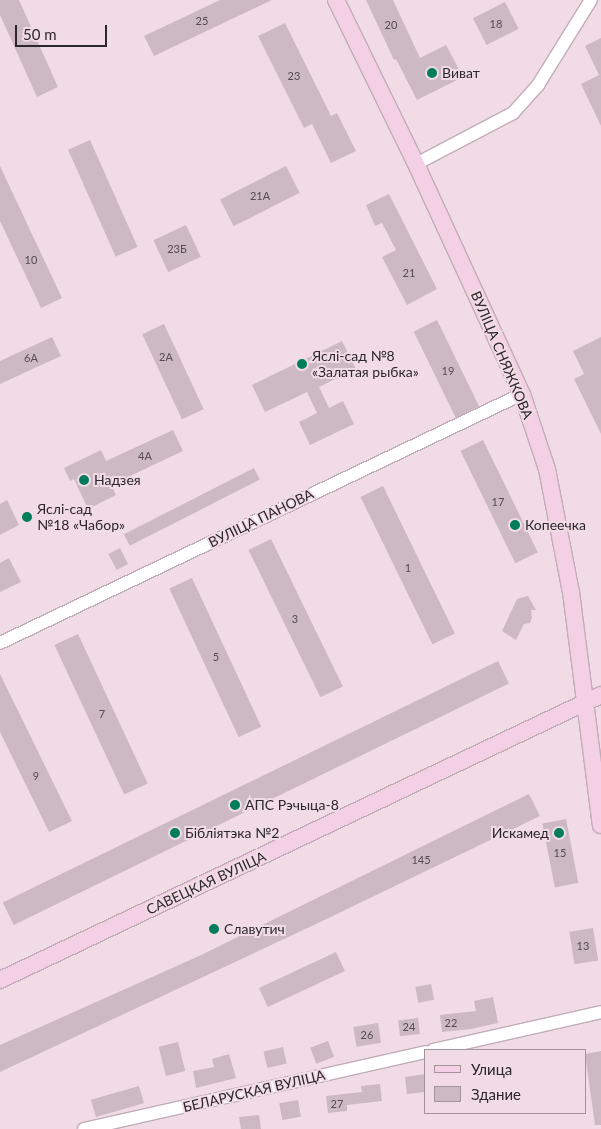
<!DOCTYPE html>
<html>
<head>
<meta charset="utf-8">
<style>
  body { margin:0 }
  #map { position:relative; width:601px; height:1129px; overflow:hidden; background:#f1dce6; font-family:Lato,sans-serif }
  div>[style] { position:absolute }
  [style*='--x'] { left:calc(var(--x)*1px); top:calc(var(--y)*1px); width:calc(var(--w)*1px); rotate:calc(var(--a)*1deg) }
  .building>* { inset:0; background:#ccb9c2; transform-origin:0 0 }
  .roads { filter:drop-shadow(1px 0 #c1adb7) drop-shadow(-1px 0 #c1adb7) drop-shadow(0 1px #c1adb7) drop-shadow(0 -1px #c1adb7) }
  .street>* { height:12px; margin:-6px; padding:0 6px; transform-origin:6px; border-radius:6px; background:#fff }
  .secondary>* { height:16px; margin:-8px; padding:0 8px; transform-origin:8px; border-radius:8px; background:#f4d0e5 }
  .dots>* { width:14px; height:14px; translate:-50% -50%; box-sizing:border-box; border:2px solid #f1dce6; border-radius:50% }
  span { translate:-50% -50%; white-space:nowrap; text-align:center; line-height:1.15; -webkit-text-stroke:4px #f1dce6; paint-order:stroke }
  .number-label { font-size:11px; color:#554b50 }
  .number-label span { -webkit-text-stroke-width:0 }
  .poi-label { font-size:14px; color:#2d262a }
  .left { translate:0 -50%; text-align:left }
  .right { translate:-100% -50%; text-align:right }
  .street-label { font-size:14px; color:#2d262a }
  .legend { position:absolute; left:424px; top:1049px; width:162px; height:65px; box-sizing:border-box; background:#f1dce6; border:1px solid #a3939b; margin:0; padding:6px 9px; list-style:none; font-size:15px; color:#2d262a }
  .legend li { display:flex; align-items:center; gap:10px; height:25px }
  .legend b { width:25px; border:1px solid #a3939b }
  .scale { position:absolute; left:15px; top:25px; width:92px; height:22px; box-sizing:border-box; border:2px solid #2d262a; border-top:0; padding-left:6px; font-size:15px; line-height:18px; white-space:nowrap; color:#2d262a; -webkit-text-stroke:4px #f1dce6; paint-order:stroke }
</style>
</head>
<body>
<div id="map">
  <div class="building">
    <i style="clip-path:polygon(0 0,19px 0,58px 87px,37px 97px,0 15px)"></i>
    <i style="clip-path:polygon(220px 0,272px 0,154px 56px,144px 36px)"></i>
    <i style="clip-path:polygon(366px 0,393px 0,420px 58px,446px 45px,463px 77px,417px 100px,396px 59px,394px 60px)"></i>
    <i style="left:505px;top:2px;width:30px;height:36px;rotate:63deg"></i>
    <i style="clip-path:polygon(285px 23px,331px 116px,337px 113px,356px 151px,331px 163px,312px 124px,304px 128px,258px 36px)"></i>
    <i style="clip-path:polygon(601px 38px,601px 126px,581px 84px,599px 75px,585px 46px)"></i>
    <i style="left:90px;top:140px;width:117px;height:24px;rotate:66deg"></i>
    <i style="clip-path:polygon(0 166px,62px 298px,41px 308px,0 221px)"></i>
    <i style="left:286px;top:166px;width:30px;height:74px;rotate:63deg"></i>
    <i style="clip-path:polygon(389px 194px,437px 289px,407px 305px,382px 257px,396px 250px,382px 223px,375px 226px,366px 205px)"></i>
    <i style="left:186px;top:225px;width:35px;height:36px;rotate:65deg"></i>
    <i style="left:437px;top:320px;width:96px;height:26px;rotate:64deg"></i>
    <i style="left:164px;top:324px;width:94px;height:24px;rotate:65deg"></i>
    <i style="clip-path:polygon(52px 337px,61px 356px,0 384px,0 361px)"></i>
    <i style="clip-path:polygon(601px 337px,601px 434px,574px 379px,584px 374px,573px 351px)"></i>
    <i style="clip-path:polygon(342px 341px,356px 369px,319px 387px,329px 408px,343px 401px,354px 424px,310px 445px,299px 422px,317px 413px,307px 392px,265px 412px,252px 385px)"></i>
    <i style="clip-path:polygon(173px 430px,183px 451px,111px 485px,116px 495px,88px 509px,74px 479px,70px 481px,64px 468px,101px 450px,106px 461px)"></i>
    <i style="left:483px;top:440px;width:125px;height:25px;rotate:64deg"></i>
    <i style="left:254px;top:468px;width:13px;height:146px;rotate:63deg"></i>
    <i style="left:383px;top:486px;width:164px;height:25px;rotate:64deg"></i>
    <i style="clip-path:polygon(7px 500px,19px 525px,0 535px,0 504px)"></i>
    <i style="left:271px;top:539px;width:164px;height:25px;rotate:64deg"></i>
    <i style="left:120px;top:548px;width:18px;height:13px;rotate:63deg"></i>
    <i style="clip-path:polygon(9px 558px,21px 582px,0 592px,0 563px)"></i>
    <i style="left:192px;top:578px;width:164px;height:25px;rotate:65deg"></i>
    <i style="clip-path:polygon(528px 596px,536px 610px,531px 610px,532px 618px,530px 623px,524px 624px,516px 640px,502px 631px,517px 599px)"></i>
    <i style="left:78px;top:634px;width:165px;height:26px;rotate:65deg"></i>
    <i style="left:498px;top:661px;width:25px;height:551px;rotate:64deg"></i>
    <i style="clip-path:polygon(0 674px,72px 821px,49px 832px,0 732px)"></i>
    <i style="clip-path:polygon(529px 794px,540px 816px,314px 925px,0 1072px,0 1045px,199px 956px)"></i>
    <i style="left:566px;top:819px;width:65px;height:24px;rotate:79deg"></i>
    <i style="left:593px;top:928px;width:33px;height:24px;rotate:81deg"></i>
    <i style="left:336px;top:952px;width:21px;height:85px;rotate:65deg"></i>
    <i style="left:431px;top:984px;width:16px;height:16px;rotate:79deg"></i>
    <i style="clip-path:polygon(493px 997px,498px 1023px,471px 1029px,442px 1032px,440px 1015px,476px 1011px,474px 1001px)"></i>
    <i style="left:418px;top:1018px;width:16px;height:20px;rotate:83deg"></i>
    <i style="left:378px;top:1023px;width:20px;height:25px;rotate:81deg"></i>
    <i style="left:328px;top:1041px;width:17px;height:19px;rotate:69deg"></i>
    <i style="left:178px;top:1042px;width:30px;height:20px;rotate:76deg"></i>
    <i style="left:283px;top:1047px;width:17px;height:20px;rotate:77deg"></i>
    <i style="clip-path:polygon(601px 1051px,601px 1125px,595px 1125px,585px 1054px)"></i>
    <i style="clip-path:polygon(229px 1054px,236px 1078px,196px 1088px,193px 1071px,214px 1067px,212px 1059px)"></i>
    <i style="clip-path:polygon(425px 1074px,425px 1092px,407px 1094px,405px 1077px)"></i>
    <i style="clip-path:polygon(380px 1084px,382px 1101px,347px 1105px,347px 1111px,328px 1113px,326px 1096px,362px 1092px,361px 1086px)"></i>
    <i style="left:139px;top:1086px;width:18px;height:50px;rotate:74deg"></i>
    <i style="left:298px;top:1100px;width:17px;height:19px;rotate:80deg"></i>
    <i style="clip-path:polygon(259px 1115px,261px 1129px,241px 1129px,239px 1117px)"></i>
  </div>
  <div class="roads">
    <div class="street">
      <i style="--x:416;--y:164;--w:110;--a:-27.7"></i>
      <i style="--x:513;--y:113;--w:38;--a:-48"></i>
      <i style="--x:538;--y:85;--w:100;--a:-58.1"></i>
      <i style="--x:0;--y:643;--w:578;--a:-25.5"></i>
      <i style="--x:433;--y:1050;--w:172;--a:-12.7"></i>
      <i style="--x:84;--y:1129;--w:350;--a:-12.7"></i>
    </div>
    <div class="secondary">
      <i style="--x:336;--y:0;--w:182;--a:64"></i>
      <i style="--x:416;--y:164;--w:253;--a:65.3"></i>
      <i style="--x:522;--y:394;--w:79;--a:71.6"></i>
      <i style="--x:547;--y:469;--w:125;--a:79"></i>
      <i style="--x:571;--y:592;--w:235;--a:82.7"></i>
      <i style="--x:0;--y:980;--w:665;--a:-25.37"></i>
    </div>
  </div>
  <div class="dots">
    <i style="left:432px;top:73px;background:#017d5c"></i>
    <i style="left:302px;top:364px;background:#017d5c"></i>
    <i style="left:84px;top:480px;background:#017d5c"></i>
    <i style="left:27px;top:517px;background:#017d5c"></i>
    <i style="left:515px;top:525px;background:#017d5c"></i>
    <i style="left:235px;top:805px;background:#017d5c"></i>
    <i style="left:175px;top:833px;background:#017d5c"></i>
    <i style="left:559px;top:833px;background:#017d5c"></i>
    <i style="left:214px;top:929px;background:#017d5c"></i>
  </div>
  <div class="number-label">
    <span style="left:202px;top:21px">25</span>
    <span style="left:496px;top:24px">18</span>
    <span style="left:391px;top:25px">20</span>
    <span style="left:294px;top:76px">23</span>
    <span style="left:260px;top:196px">21А</span>
    <span style="left:177px;top:249px">23Б</span>
    <span style="left:31px;top:260px">10</span>
    <span style="left:409px;top:273px">21</span>
    <span style="left:166px;top:357px">2А</span>
    <span style="left:31px;top:358px">6А</span>
    <span style="left:448px;top:371px">19</span>
    <span style="left:145px;top:456px">4А</span>
    <span style="left:498px;top:502px">17</span>
    <span style="left:408px;top:568px">1</span>
    <span style="left:295px;top:619px">3</span>
    <span style="left:216px;top:657px">5</span>
    <span style="left:102px;top:714px">7</span>
    <span style="left:36px;top:776px">9</span>
    <span style="left:560px;top:853px">15</span>
    <span style="left:421px;top:860px">145</span>
    <span style="left:583px;top:946px">13</span>
    <span style="left:451px;top:1023px">22</span>
    <span style="left:409px;top:1027px">24</span>
    <span style="left:367px;top:1035px">26</span>
    <span style="left:337px;top:1104px">27</span>
  </div>
  <div class="poi-label">
    <span class="left" style="left:442px;top:73px">Виват</span>
    <span class="left" style="left:312px;top:364px">Яслі-сад №8<br>«Залатая рыбка»</span>
    <span class="left" style="left:94px;top:480px">Надзея</span>
    <span class="left" style="left:37px;top:517px">Яслі-сад<br>№18 «Чабор»</span>
    <span class="left" style="left:525px;top:525px">Копеечка</span>
    <span class="left" style="left:245px;top:805px">АПС Рэчыца-8</span>
    <span class="left" style="left:185px;top:833px">Бібліятэка №2</span>
    <span class="right" style="left:549px;top:833px">Искамед</span>
    <span class="left" style="left:224px;top:929px">Славутич</span>
  </div>
  <div class="street-label">
    <span style="left:502px;top:355px;rotate:67deg">ВУЛІЦА СНЯЖКОВА</span>
    <span style="left:261px;top:518px;rotate:-26deg">ВУЛІЦА ПАНОВА</span>
    <span style="left:206px;top:883px;rotate:-25deg">САВЕЦКАЯ ВУЛІЦА</span>
    <span style="left:254px;top:1091px;rotate:-13deg">БЕЛАРУСКАЯ ВУЛІЦА</span>
  </div>
  <ul class="legend">
  <li><b style="height:6px;background:#f4d0e5"></b>Улица</li>
  <li><b style="height:14px;background:#ccb9c2"></b>Здание</li>
  </ul>
  <div class="scale">50 m</div>
</div>
</body>
</html>
